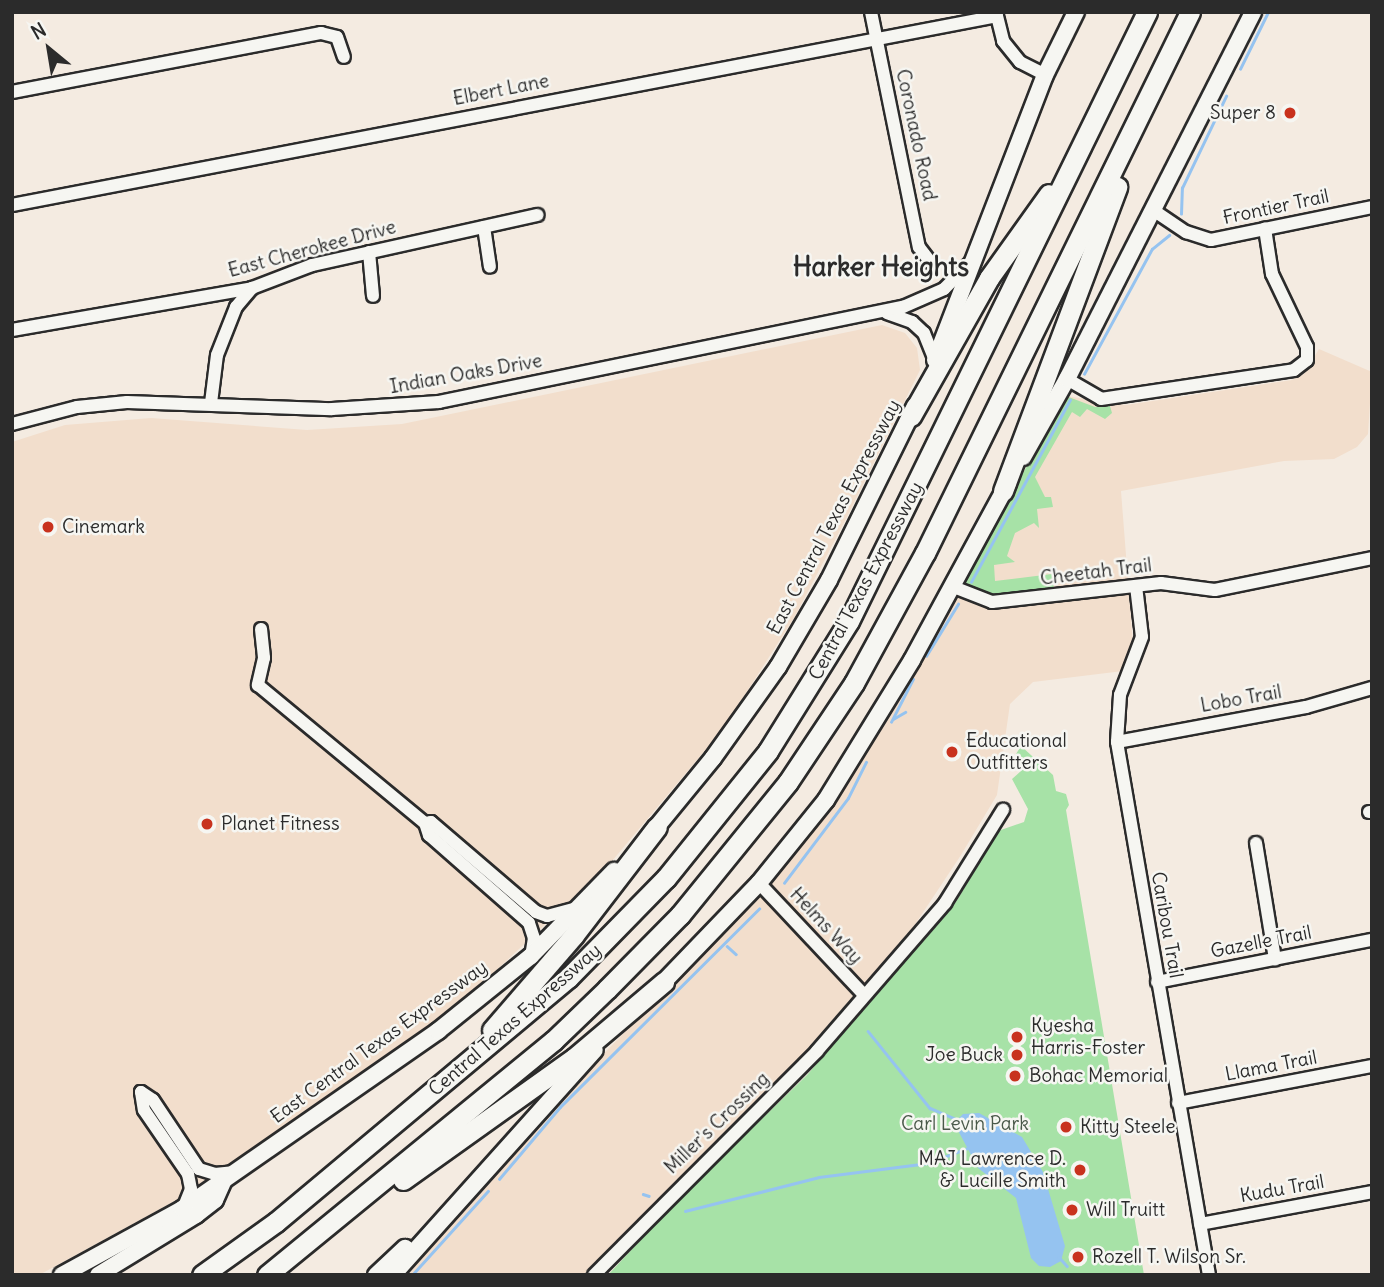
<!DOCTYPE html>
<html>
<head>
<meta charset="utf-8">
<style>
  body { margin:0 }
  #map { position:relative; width:1384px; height:1287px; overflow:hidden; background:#f4ebe1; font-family:Delius,sans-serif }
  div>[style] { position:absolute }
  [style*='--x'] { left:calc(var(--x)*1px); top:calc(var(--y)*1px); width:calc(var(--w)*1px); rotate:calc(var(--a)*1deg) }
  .built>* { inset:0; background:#f2decc }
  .green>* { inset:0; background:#a7e2a7 }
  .water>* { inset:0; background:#95c3f0 }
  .stream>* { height:2.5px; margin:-1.25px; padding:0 1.25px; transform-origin:1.25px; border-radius:1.25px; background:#95c3f0 }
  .roads { filter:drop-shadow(2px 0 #2b2b2b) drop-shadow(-2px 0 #2b2b2b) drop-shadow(0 2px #2b2b2b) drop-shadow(0 -2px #2b2b2b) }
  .minor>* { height:12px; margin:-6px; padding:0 6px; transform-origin:6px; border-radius:6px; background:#f6f6f2 }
  .major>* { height:16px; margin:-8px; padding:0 8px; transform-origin:8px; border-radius:8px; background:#f6f6f2 }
  .highway>* { height:19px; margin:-9.5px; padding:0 9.5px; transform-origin:9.5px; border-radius:9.5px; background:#f6f6f2 }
  .dots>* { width:19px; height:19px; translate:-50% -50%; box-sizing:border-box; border:4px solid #f6f6f2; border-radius:50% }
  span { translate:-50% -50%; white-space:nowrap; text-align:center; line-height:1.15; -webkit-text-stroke:5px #f6f6f2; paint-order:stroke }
  .street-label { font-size:19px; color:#2b2b2b }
  .poi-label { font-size:19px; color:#2b2b2b }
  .right { translate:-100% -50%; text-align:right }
  .left { translate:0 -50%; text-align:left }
  .park-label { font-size:19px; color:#4a594a }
  .district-label { font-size:26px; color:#2b2b2b; font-weight:700 }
  .frame { position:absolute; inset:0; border:14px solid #2b2b2b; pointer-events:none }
  .north { position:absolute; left:14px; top:14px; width:70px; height:70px; -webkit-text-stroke:5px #f6f6f2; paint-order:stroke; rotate:330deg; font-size:19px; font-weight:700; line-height:28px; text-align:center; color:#2b2b2b }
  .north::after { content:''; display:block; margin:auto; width:24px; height:32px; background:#2b2b2b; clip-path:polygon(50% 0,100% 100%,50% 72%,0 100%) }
</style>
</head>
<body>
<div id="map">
  <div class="built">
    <i style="clip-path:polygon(882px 325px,905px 333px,917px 348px,920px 370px,846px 519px,794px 618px,723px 729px,607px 867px,443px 1020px,204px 1185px,39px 1275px,12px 1275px,12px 442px,65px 425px,151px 418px,307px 430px,402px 424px)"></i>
    <i style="clip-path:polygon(1319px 349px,1372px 372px,1368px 434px,1357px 447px,1334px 459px,1284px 461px,1121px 491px,1133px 645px,1123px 671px,1033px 682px,1010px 704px,997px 795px,961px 855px,912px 929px,788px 1071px,585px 1275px,403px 1275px,525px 1135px,773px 879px,854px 770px,1066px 396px,1126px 405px,1292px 380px,1304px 374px)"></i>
  </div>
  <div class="green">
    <i style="clip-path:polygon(1066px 396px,1095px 407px,1110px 406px,1112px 413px,1105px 419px,1087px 409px,1080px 417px,1072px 412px,1035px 477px,1045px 497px,1051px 497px,1053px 507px,1037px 509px,1039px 528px,1034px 523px,1015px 533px,1007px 556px,1015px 562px,994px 565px,995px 581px,1052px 574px,1054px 588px,996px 594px,972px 590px,962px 583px,965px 577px)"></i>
    <i style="clip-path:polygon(1021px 746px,1053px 775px,1056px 791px,1066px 794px,1069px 805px,1066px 810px,1144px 1275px,608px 1275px,675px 1203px,807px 1075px,956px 902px,998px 831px,1024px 822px,1028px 809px,1012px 779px,1021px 771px,1016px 754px)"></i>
  </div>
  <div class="water">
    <i style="clip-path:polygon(979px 1113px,1022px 1137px,1043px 1172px,1065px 1246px,1061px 1261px,1050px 1267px,1039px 1266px,1031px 1258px,1016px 1198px,978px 1168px,954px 1123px,963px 1114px)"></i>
  </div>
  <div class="stream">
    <i style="--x:1240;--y:69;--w:64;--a:-63.8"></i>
    <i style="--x:1181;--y:214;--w:26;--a:-88"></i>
    <i style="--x:1182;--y:188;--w:102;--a:-64.4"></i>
    <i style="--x:1084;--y:374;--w:142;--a:-61.5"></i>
    <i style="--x:1152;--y:249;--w:22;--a:-39"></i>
    <i style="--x:971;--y:582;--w:207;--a:-61.5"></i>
    <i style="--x:926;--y:656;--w:61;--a:-58.4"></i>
    <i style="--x:893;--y:719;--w:14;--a:-30"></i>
    <i style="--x:891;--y:722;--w:48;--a:-62.9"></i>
    <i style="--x:784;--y:883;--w:106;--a:-53"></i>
    <i style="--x:848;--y:798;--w:40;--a:-63.4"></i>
    <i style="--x:727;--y:946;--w:12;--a:42"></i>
    <i style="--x:868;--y:1031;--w:99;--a:51.2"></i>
    <i style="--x:930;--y:1108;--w:30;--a:23"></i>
    <i style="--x:499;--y:1179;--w:94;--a:-49.7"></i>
    <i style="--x:560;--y:1107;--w:281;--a:-44.9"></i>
    <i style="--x:643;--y:1194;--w:6;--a:18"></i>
    <i style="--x:685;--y:1211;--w:138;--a:-14.2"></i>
    <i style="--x:819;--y:1177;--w:110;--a:-7.3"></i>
    <i style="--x:928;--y:1163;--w:43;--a:-20.6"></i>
    <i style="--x:1059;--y:1257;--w:12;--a:48"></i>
    <i style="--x:412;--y:1275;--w:113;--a:-47.9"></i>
  </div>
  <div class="roads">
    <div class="minor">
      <i style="--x:871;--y:12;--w:240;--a:78.5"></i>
      <i style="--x:919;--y:247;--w:20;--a:53"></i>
      <i style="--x:996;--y:12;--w:30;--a:76"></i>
      <i style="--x:1003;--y:41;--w:27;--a:51"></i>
      <i style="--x:1020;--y:62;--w:28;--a:27"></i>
      <i style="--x:12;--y:92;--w:315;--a:-10.8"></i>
      <i style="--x:321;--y:33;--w:16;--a:14"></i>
      <i style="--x:337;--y:37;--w:21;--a:71"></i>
      <i style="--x:12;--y:205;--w:1003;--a:-10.86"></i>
      <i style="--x:1153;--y:210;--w:40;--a:34"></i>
      <i style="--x:1186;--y:232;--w:26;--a:18"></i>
      <i style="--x:1211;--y:240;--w:164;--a:-11.6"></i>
      <i style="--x:484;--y:227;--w:40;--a:81.5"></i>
      <i style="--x:369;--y:252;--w:44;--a:84.8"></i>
      <i style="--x:887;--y:313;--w:27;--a:20"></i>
      <i style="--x:912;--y:322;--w:16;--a:43"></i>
      <i style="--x:924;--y:333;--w:29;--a:68"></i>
      <i style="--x:12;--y:330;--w:244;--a:-9.9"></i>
      <i style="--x:252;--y:288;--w:64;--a:-21"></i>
      <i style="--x:312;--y:265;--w:231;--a:-12.5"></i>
      <i style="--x:1067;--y:379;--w:39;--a:30"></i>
      <i style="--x:1101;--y:399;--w:195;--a:-8.5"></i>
      <i style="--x:1294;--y:370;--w:16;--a:-38"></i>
      <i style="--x:1307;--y:360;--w:13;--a:-90"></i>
      <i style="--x:1307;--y:347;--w:81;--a:-115.6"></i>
      <i style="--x:1272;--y:274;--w:46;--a:-98.8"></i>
      <i style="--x:211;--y:403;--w:48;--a:-82.9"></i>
      <i style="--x:217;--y:355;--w:52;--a:-68.4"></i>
      <i style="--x:236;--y:307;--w:25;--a:-50"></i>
      <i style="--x:12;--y:424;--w:67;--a:-14.7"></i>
      <i style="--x:77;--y:407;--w:50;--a:-5.7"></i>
      <i style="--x:127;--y:402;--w:205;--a:2"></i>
      <i style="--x:332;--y:409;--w:107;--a:-3.7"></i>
      <i style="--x:439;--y:402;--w:474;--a:-11.6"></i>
      <i style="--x:903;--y:307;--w:45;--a:-23.7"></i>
      <i style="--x:944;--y:289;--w:37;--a:-45"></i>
      <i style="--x:951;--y:586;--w:44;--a:21.3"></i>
      <i style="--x:992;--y:602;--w:170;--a:-6.4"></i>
      <i style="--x:1161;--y:583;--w:54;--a:7.4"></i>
      <i style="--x:1215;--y:590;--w:160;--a:-11.5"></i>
      <i style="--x:1136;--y:586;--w:51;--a:83.3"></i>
      <i style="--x:1142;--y:637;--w:62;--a:110.8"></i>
      <i style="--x:1120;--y:695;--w:47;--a:93.7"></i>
      <i style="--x:1117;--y:742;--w:541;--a:80.21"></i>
      <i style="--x:261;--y:629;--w:29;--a:84"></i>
      <i style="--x:264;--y:658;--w:28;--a:103"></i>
      <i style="--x:258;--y:685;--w:217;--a:39.6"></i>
      <i style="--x:425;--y:823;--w:13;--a:72"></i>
      <i style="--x:429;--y:835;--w:133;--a:41.3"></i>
      <i style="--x:529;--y:923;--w:16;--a:72"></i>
      <i style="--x:534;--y:938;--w:18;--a:99"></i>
      <i style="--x:1117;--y:742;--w:192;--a:-10.5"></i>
      <i style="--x:1306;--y:707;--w:69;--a:-16.1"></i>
      <i style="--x:1369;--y:812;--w:3;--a:0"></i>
      <i style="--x:425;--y:823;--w:6;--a:-9"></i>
      <i style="--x:431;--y:822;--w:138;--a:40.6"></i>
      <i style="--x:536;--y:912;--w:12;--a:20"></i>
      <i style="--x:547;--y:916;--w:28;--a:-15"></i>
      <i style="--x:1256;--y:843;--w:118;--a:80.7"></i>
      <i style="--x:759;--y:883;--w:154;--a:46.8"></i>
      <i style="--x:1157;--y:982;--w:219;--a:-11.1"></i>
      <i style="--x:141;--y:1092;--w:14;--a:34"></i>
      <i style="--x:153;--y:1100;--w:83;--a:56.3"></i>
      <i style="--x:199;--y:1169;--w:17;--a:17"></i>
      <i style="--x:215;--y:1174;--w:20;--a:-6"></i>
      <i style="--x:141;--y:1092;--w:18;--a:81"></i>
      <i style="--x:144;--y:1110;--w:78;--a:55.5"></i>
      <i style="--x:188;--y:1174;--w:15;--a:79"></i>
      <i style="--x:191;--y:1189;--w:22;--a:112"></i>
      <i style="--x:1178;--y:1103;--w:197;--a:-10.8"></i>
      <i style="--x:1200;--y:1224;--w:175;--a:-10.5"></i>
      <i style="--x:594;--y:1275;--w:316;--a:-45.1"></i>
      <i style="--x:817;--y:1051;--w:196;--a:-49.1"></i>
      <i style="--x:945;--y:903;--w:110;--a:-58.1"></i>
    </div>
    <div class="major">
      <i style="--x:935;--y:360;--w:305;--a:-68.9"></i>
      <i style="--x:1045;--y:75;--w:70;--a:-63.8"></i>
      <i style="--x:1023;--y:457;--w:90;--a:-60.6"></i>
      <i style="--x:1067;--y:379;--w:411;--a:-63.1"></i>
      <i style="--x:650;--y:835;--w:99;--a:-50.7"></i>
      <i style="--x:713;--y:758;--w:112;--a:-54.5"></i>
      <i style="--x:778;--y:667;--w:101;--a:-59.6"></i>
      <i style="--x:829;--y:580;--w:194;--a:-63.7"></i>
      <i style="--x:656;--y:990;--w:149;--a:-46.1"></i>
      <i style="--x:759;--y:883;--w:107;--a:-51.1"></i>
      <i style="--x:826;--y:800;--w:164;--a:-58.4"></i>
      <i style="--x:912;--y:660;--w:201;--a:-61.5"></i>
      <i style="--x:62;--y:1275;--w:137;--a:-28.8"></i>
      <i style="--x:182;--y:1209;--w:312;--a:-34.8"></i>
      <i style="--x:438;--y:1031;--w:119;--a:-38.9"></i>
      <i style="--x:531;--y:956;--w:119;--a:-45.7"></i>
      <i style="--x:98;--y:1275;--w:115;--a:-31.5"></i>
      <i style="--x:196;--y:1215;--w:24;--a:-38"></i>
      <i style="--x:215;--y:1200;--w:20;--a:-66"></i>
      <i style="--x:376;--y:1275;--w:40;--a:-43"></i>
      <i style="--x:393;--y:1275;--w:302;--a:-48.1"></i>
    </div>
    <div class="highway">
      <i style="--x:911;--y:416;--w:159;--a:-60.5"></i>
      <i style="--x:989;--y:278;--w:103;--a:-54.5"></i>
      <i style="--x:1003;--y:491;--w:325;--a:-69.4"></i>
      <i style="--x:492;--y:1030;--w:125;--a:-49.2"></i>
      <i style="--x:574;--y:935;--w:136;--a:-52.5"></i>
      <i style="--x:403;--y:1180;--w:210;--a:-35.5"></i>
      <i style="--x:574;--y:1058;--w:118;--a:-40.2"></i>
      <i style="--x:202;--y:1275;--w:91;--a:-35.6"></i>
      <i style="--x:276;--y:1222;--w:381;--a:-39.9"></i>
      <i style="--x:568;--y:978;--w:140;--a:-45.6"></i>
      <i style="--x:666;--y:878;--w:163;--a:-51.2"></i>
      <i style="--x:768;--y:751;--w:153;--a:-58.1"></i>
      <i style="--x:849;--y:621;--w:678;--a:-63.93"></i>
      <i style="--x:267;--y:1275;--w:370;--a:-39.3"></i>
      <i style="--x:553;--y:1041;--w:75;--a:-43.9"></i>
      <i style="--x:607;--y:989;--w:104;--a:-45.4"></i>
      <i style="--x:680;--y:915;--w:171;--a:-50.9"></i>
      <i style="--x:788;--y:782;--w:119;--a:-56.3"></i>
      <i style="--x:854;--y:683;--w:148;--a:-61.4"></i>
      <i style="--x:925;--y:553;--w:602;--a:-63.9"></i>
    </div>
  </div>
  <div class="dots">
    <i style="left:1290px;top:113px;background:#c8321e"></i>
    <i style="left:48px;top:527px;background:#c8321e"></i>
    <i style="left:952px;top:752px;background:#c8321e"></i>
    <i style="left:207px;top:824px;background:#c8321e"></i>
    <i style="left:1017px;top:1037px;background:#c8321e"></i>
    <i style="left:1017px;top:1055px;background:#c8321e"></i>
    <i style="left:1015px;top:1076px;background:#c8321e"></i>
    <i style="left:1066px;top:1127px;background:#c8321e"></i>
    <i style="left:1080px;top:1170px;background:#c8321e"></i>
    <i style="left:1072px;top:1210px;background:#c8321e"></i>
    <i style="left:1078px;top:1257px;background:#c8321e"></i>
  </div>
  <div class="street-label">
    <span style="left:501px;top:90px;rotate:-11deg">Elbert Lane</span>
    <span style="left:916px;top:135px;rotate:78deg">Coronado Road</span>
    <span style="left:1276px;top:207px;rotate:-12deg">Frontier Trail</span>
    <span style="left:312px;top:249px;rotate:-15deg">East Cherokee Drive</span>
    <span style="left:466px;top:374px;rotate:-10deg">Indian Oaks Drive</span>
    <span style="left:834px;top:517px;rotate:-62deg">East Central Texas Expressway</span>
    <span style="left:1096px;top:572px;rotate:-7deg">Cheetah Trail</span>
    <span style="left:866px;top:581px;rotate:-62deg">Central Texas Expressway</span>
    <span style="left:1241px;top:699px;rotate:-10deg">Lobo Trail</span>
    <span style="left:1167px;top:925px;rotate:80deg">Caribou Trail</span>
    <span style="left:826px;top:926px;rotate:47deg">Helms Way</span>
    <span style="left:1261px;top:942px;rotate:-11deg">Gazelle Trail</span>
    <span style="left:515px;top:1020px;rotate:-41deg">Central Texas Expressway</span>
    <span style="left:379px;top:1042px;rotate:-36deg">East Central Texas Expressway</span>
    <span style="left:1271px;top:1066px;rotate:-11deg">Llama Trail</span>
    <span style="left:717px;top:1123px;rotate:-44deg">Miller's Crossing</span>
    <span style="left:1282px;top:1189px;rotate:-10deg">Kudu Trail</span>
  </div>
  <div class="poi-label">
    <span class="right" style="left:1276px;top:113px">Super 8</span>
    <span class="left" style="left:62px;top:527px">Cinemark</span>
    <span class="left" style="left:966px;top:752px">Educational<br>Outfitters</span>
    <span class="left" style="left:221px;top:824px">Planet Fitness</span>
    <span class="left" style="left:1031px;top:1037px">Kyesha<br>Harris-Foster</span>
    <span class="right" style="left:1003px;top:1055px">Joe Buck</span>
    <span class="left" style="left:1029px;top:1076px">Bohac Memorial</span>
    <span class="left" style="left:1080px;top:1127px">Kitty Steele</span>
    <span class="right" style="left:1066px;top:1170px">MAJ Lawrence D.<br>&amp; Lucille Smith</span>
    <span class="left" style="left:1086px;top:1210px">Will Truitt</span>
    <span class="left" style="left:1092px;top:1257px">Rozell T. Wilson Sr.</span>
  </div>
  <div class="park-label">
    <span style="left:965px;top:1124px">Carl Levin Park</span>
  </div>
  <div class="district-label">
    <span style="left:881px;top:267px">Harker Heights</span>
  </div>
  <div class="frame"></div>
  <div class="north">N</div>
</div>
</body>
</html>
